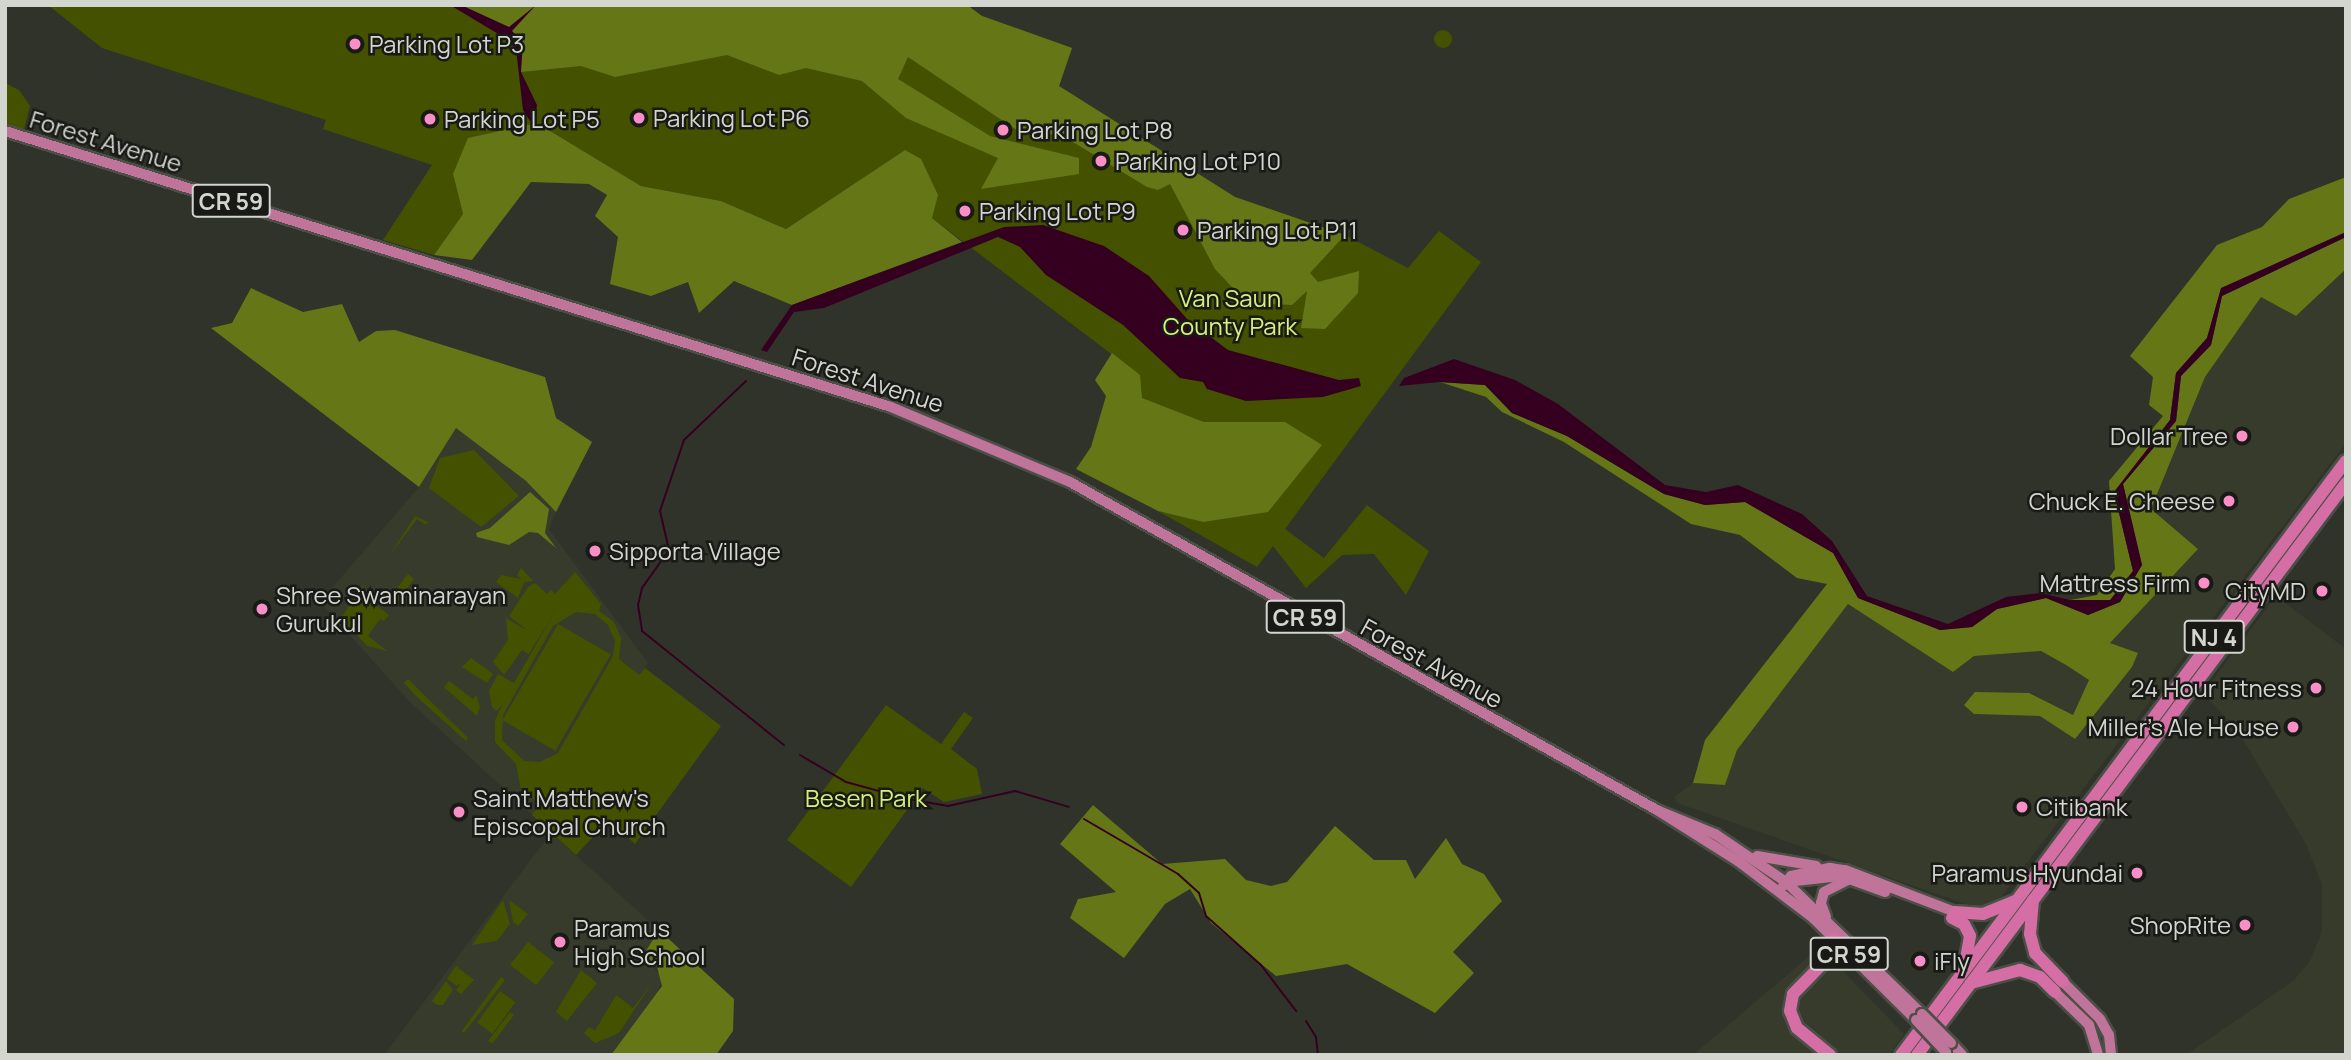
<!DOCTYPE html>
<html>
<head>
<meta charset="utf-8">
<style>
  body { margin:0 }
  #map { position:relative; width:2351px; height:1060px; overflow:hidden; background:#303329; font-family:Manrope,sans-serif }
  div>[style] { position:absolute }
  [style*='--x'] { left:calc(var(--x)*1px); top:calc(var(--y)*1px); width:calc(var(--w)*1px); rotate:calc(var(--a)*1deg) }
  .built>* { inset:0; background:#363b2b }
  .green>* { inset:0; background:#445200; transform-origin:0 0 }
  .round { border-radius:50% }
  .forest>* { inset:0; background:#647616 }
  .water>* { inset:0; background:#350020 }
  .stream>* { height:2px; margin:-1px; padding:0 1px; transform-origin:1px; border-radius:1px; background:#350020 }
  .roads { filter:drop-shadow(2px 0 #4c4f47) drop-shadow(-2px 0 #4c4f47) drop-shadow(0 2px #4c4f47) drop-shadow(0 -2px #4c4f47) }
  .primary>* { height:10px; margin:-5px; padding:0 5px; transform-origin:5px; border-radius:5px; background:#c0749a }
  .trunk>* { height:12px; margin:-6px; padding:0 6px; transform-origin:6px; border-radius:6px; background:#d56ea5 }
  .bridges { filter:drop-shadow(2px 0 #4c4f47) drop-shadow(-2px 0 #4c4f47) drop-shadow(0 2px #4c4f47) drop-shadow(0 -2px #4c4f47) }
  .primary-bridge>* { height:10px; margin:-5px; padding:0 5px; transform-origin:5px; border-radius:5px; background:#c0749a }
  .dots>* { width:19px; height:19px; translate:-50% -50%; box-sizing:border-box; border:4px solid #191a16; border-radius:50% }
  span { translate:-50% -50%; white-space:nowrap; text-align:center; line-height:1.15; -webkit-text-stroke:5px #191a16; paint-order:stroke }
  .shield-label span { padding:2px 5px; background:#191a16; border:2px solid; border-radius:5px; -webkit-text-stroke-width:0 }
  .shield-label { font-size:23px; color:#d3d5cf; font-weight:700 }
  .poi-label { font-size:24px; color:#d3d5cf }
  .left { translate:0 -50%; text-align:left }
  .right { translate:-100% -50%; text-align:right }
  .street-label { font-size:24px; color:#d3d5cf }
  .park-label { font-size:24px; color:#d6f17b }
  .frame { position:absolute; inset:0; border:7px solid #d3d5cf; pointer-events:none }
</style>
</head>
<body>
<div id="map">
  <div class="built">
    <i style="clip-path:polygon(2346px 269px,2346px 443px,2002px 896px,1984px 905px,1968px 905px,1677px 803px,1674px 797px,1693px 783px,1725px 785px,1737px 750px,1848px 604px,1953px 672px,1974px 656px,2041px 651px,2066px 665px,2089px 680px,2073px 715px,2029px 693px,1974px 714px,2040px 715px,2074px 739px,2138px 654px,2110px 643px,2198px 549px,2151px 510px,2205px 377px,2261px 297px,2296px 316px)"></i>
    <i style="clip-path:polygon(456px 428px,526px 481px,556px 512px,549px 529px,648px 663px,532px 815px,410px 702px,320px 602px,419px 487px)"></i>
    <i style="clip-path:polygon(2276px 596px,2346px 649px,2346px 1055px,2186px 1055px,2293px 981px,2310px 961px,2322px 931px,2322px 884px,2305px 842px,2237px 730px,2203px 693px)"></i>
    <i style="clip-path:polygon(551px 833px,659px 930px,644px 954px,662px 979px,658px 993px,611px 1055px,384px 1055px)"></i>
    <i style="clip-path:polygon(1820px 947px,1904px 1034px,1889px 1055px,1693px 1055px)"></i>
  </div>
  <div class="green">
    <i style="clip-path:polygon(48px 5px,967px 5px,982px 16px,1072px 48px,1059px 86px,1235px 197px,1345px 235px,1408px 268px,1439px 231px,1481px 262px,1285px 529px,1324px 558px,1367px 505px,1429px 551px,1406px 595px,1374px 554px,1342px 555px,1306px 588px,1273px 546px,1257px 567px,1158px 511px,1203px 522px,1285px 422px,1204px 422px,1141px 398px,1139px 375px,932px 218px,905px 150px,786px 229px,721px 201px,641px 186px,537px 123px,453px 174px,463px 214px,434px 255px,383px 240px,432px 165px,323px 129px,326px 120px,102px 48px)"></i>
    <i class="round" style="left:1434px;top:30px;width:18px;height:18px"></i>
    <i style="clip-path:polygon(5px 83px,19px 90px,30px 106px,22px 137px,5px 131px)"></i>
    <i style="clip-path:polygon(474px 450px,519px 496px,481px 527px,429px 488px,440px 458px)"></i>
    <i style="clip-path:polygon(415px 516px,428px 522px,426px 525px,417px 519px,390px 555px)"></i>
    <i style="clip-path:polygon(521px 568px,533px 581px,524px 582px,518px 598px,496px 582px,501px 575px,521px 579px,517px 575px)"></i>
    <i style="clip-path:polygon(evenodd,575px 572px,601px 604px,599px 611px,614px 622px,621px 638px,619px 659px,639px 675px,645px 668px,721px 726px,635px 844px,609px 820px,576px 855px,532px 815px,540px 804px,521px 790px,516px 764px,495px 742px,495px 720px,503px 704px,497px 711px,492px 707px,489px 691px,498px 674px,514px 683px,557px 608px,529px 654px,522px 650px,504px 675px,493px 662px,508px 640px,506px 618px,528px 631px,509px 616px,528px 587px,535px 583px,547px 594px,551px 590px,555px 594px,575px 572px,576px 612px,595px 614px,608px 625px,615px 641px,613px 656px,558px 753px,540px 762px,524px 761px,502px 740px,503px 715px,553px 626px,576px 612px)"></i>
    <i style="clip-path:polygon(408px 574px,414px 579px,398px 601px,395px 591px)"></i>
    <i style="clip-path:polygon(365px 583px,361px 594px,389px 615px,384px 621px,380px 619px,368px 636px,387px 651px,367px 646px,341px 618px)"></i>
    <i style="left:558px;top:624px;width:61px;height:111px;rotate:30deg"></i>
    <i style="clip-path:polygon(471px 658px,493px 674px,487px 683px,462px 667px)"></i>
    <i style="clip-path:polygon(408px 679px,468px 738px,466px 741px,417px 697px,404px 683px)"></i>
    <i style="clip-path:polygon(449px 681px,473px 699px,476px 695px,480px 707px,477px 716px,444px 687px)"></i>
    <i style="clip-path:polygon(886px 705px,941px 744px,964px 712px,973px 718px,951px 749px,977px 769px,982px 794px,944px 802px,923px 788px,851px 887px,787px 840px)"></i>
    <i style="clip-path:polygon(503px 900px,510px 924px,497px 941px,472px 945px)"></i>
    <i style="clip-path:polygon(509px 900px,528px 914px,518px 926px,513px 922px)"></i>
    <i style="left:528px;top:942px;width:33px;height:29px;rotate:38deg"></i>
    <i style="clip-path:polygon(456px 966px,474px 980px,461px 994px,456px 990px,461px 983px,457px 986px,447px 979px)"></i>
    <i style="clip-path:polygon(581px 970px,597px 983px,567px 1021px,556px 1012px)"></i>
    <i style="clip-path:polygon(501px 977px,505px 980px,464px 1033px,462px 1031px)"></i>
    <i style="clip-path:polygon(654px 980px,619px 1033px,595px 1043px,584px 1033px,589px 1027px,595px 1031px,616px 995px,633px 1008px)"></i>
    <i style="clip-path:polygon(446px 981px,453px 990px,443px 1005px,437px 1005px,432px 1001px)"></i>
    <i style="left:500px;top:991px;width:19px;height:39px;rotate:36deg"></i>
    <i style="left:510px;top:1012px;width:5px;height:36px;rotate:37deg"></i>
  </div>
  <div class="forest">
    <i style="clip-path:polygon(460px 5px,967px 5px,982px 16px,1072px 48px,1059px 86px,1235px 197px,1345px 235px,1310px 273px,1318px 282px,1359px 271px,1358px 293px,1325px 329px,1301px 328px,1307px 291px,1292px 305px,1247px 303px,1215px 269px,1170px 184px,1158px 190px,1147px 187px,1063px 136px,1015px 129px,908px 57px,898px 79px,990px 136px,1079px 158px,1079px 174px,981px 189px,998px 158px,906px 118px,862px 81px,806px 68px,779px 75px,727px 55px,615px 77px,581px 66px,521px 72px,518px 43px)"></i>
    <i style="clip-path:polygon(537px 123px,641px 186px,721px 201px,786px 229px,905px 150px,921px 159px,938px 195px,932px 218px,962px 242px,792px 305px,734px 281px,699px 313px,688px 282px,651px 296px,610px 284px,618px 237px,595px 216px,607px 195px,589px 184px,531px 182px,472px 260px,434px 255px,463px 214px,453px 174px,468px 138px)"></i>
    <i style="clip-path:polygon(2346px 177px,2346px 232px,2221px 289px,2207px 338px,2176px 373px,2170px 420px,2114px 492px,2133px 571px,2110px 601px,2070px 600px,2097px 595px,2115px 569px,2109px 481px,2163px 416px,2149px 405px,2153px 377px,2130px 356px,2217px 245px,2262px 227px,2289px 199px)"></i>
    <i style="clip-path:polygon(2346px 237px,2346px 269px,2296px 316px,2261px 297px,2205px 377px,2151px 509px,2198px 549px,2110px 643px,2138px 653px,2132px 667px,2075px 739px,2040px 716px,1974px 714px,1964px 705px,1975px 692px,2029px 693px,2073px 715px,2089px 680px,2066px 665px,2041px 651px,1974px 656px,1953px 672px,1848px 604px,1737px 750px,1725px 785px,1693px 783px,1705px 740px,1827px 584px,1797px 578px,1740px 535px,1691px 524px,1564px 442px,1502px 412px,1486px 397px,1440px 382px,1485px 385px,1512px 413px,1567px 436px,1664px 494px,1705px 505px,1745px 502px,1834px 553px,1858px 598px,1940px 630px,1972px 627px,1997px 609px,2046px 598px,2088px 615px,2120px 602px,2142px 565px,2123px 484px,2176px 421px,2181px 376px,2211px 345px,2222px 296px)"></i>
    <i style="clip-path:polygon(251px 288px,303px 312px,342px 304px,359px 342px,376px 331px,395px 330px,545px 377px,556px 418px,592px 442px,556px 512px,526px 481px,456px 428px,419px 487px,211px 328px,232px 323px)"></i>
    <i style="clip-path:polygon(1112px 353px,1140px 375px,1142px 398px,1204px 422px,1285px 422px,1322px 445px,1268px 512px,1203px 522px,1158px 511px,1076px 469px,1091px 447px,1106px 396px,1095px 380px)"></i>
    <i style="clip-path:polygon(530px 492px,549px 509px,545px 533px,556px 548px,538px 533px,529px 532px,509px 545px,477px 537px,476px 533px,490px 528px)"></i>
    <i style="clip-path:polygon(1093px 805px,1162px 864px,1225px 859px,1246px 880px,1271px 886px,1287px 882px,1335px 826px,1374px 860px,1406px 860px,1415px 879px,1446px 838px,1462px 864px,1484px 874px,1502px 901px,1453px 952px,1474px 973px,1435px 1013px,1347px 964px,1276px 976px,1211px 923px,1190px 889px,1165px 904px,1124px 958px,1070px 918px,1078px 899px,1116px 892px,1060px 844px)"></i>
    <i style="clip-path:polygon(659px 930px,734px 999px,733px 1031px,716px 1055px,611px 1055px,662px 986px,657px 967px,644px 954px)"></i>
  </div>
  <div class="water">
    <i style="clip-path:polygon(450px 5px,461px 5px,509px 27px,536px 5px,512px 31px,523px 42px,521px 72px,537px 105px,535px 117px,530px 121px,523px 110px,516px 49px,505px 38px)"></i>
    <i style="clip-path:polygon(1043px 225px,1104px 246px,1149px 276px,1188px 320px,1228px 350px,1339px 380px,1359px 378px,1361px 386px,1323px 397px,1246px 401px,1207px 389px,1203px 382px,1180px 378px,1123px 325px,1046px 275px,1020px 247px,998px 237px,824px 308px,794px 312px,767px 352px,761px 350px,792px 305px,1004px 227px)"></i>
    <i style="clip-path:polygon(2346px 232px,2346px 237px,2222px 296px,2211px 345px,2181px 376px,2176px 421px,2123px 484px,2142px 565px,2120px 602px,2088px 615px,2046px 598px,1997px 609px,1972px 627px,1940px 630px,1858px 598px,1833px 553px,1745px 502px,1705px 505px,1664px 494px,1567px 436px,1512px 413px,1485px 385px,1440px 382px,1399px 386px,1404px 378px,1454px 359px,1515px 380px,1558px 404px,1665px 485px,1706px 492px,1738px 485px,1802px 514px,1832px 541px,1867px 596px,1948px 624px,2006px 597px,2040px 593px,2070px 600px,2110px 600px,2133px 571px,2114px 492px,2170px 420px,2176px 373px,2207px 338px,2221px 288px)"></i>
  </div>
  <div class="stream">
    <i style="--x:746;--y:381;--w:86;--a:136.4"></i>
    <i style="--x:684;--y:440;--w:75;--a:108.7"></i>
    <i style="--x:660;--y:511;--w:40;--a:77"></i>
    <i style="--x:669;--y:550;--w:47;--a:125.4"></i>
    <i style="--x:642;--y:588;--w:17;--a:103"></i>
    <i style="--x:638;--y:605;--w:26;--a:81"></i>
    <i style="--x:642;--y:631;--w:182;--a:38.8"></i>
    <i style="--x:800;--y:755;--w:53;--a:30.4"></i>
    <i style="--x:846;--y:782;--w:64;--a:15.3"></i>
    <i style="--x:908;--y:799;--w:41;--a:9.9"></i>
    <i style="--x:948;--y:806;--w:69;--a:-12.6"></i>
    <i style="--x:1015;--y:791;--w:56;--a:16.5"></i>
    <i style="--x:1084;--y:819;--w:109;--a:30.3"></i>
    <i style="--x:1178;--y:874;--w:28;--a:42"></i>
    <i style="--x:1199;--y:893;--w:24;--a:73"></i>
    <i style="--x:1206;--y:916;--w:74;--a:41.7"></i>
    <i style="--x:1261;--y:965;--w:58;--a:52.7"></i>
    <i style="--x:1306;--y:1021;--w:19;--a:58"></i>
    <i style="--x:1316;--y:1037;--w:18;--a:84"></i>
  </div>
  <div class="roads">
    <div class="primary">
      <i style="--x:5;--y:131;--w:928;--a:17.3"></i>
      <i style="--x:891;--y:407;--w:194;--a:22.7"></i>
      <i style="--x:1070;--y:482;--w:672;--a:29.2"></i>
      <i style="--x:1657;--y:810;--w:96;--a:32.2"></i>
      <i style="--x:1738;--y:861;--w:94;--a:37.2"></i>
      <i style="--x:1813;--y:918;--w:145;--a:44.7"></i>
      <i style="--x:1657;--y:810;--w:63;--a:22.5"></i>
      <i style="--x:1715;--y:834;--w:86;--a:34.1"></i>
      <i style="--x:1786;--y:882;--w:190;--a:44.1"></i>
      <i style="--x:1757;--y:856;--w:60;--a:9.6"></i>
      <i style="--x:1786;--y:882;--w:55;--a:-6.2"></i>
      <i style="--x:1841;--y:876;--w:47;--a:20"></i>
      <i style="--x:1783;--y:886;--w:13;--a:-51"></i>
      <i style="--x:1791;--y:876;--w:40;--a:-12"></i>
      <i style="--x:1830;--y:868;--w:15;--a:8"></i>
      <i style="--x:1845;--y:870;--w:118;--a:20.9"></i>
      <i style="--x:1826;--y:917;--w:15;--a:-110"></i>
      <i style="--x:1821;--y:903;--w:11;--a:-75"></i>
      <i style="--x:1824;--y:892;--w:27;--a:-27"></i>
      <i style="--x:2063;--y:982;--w:52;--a:45"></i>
      <i style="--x:2100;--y:1019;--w:18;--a:61"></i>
      <i style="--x:2109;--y:1035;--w:20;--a:84"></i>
      <i style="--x:2055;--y:992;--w:47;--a:44.1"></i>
      <i style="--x:2089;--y:1025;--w:31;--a:73"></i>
      <i style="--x:1951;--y:1043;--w:16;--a:47"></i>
    </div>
    <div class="trunk">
      <i style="--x:2033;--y:900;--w:34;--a:95"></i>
      <i style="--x:2030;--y:934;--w:20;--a:75"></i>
      <i style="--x:2035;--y:953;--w:40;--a:46"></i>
      <i style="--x:1955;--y:912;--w:28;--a:4"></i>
      <i style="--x:1983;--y:914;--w:35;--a:-22"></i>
      <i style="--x:1952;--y:918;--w:13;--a:27"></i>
      <i style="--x:1964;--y:924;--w:13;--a:63"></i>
      <i style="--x:1970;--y:936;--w:28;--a:100"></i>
      <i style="--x:1831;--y:955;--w:22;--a:8"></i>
      <i style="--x:1971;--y:983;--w:51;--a:-14.9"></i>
      <i style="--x:2020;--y:970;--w:21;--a:19"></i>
      <i style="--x:2040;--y:977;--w:21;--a:45"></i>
      <i style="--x:1830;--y:1055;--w:43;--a:-140.7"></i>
      <i style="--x:1797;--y:1028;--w:18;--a:-112"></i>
      <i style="--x:1790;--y:1011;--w:17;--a:-80"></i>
      <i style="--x:1793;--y:994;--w:54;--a:-45.7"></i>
      <i style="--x:1831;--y:955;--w:17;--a:-80"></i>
      <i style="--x:1901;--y:1055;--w:742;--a:-53.16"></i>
      <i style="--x:1917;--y:1055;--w:715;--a:-53.13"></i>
    </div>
  </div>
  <div class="bridges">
    <div class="primary-bridge">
      <i style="--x:1922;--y:1014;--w:41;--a:45"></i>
      <i style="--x:1916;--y:1020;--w:44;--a:46.8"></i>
    </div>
  </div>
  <div class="dots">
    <i style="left:355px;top:44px;background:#fa8fc7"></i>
    <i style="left:639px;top:118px;background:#fa8fc7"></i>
    <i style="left:430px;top:119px;background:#fa8fc7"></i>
    <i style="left:1003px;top:130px;background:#fa8fc7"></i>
    <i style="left:1101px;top:161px;background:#fa8fc7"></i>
    <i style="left:965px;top:211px;background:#fa8fc7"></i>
    <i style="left:1183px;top:230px;background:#fa8fc7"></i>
    <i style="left:2242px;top:436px;background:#fa8fc7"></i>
    <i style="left:2229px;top:501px;background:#fa8fc7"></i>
    <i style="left:595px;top:551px;background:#fa8fc7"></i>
    <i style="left:2204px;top:583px;background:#fa8fc7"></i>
    <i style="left:2322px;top:591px;background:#fa8fc7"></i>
    <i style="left:262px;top:609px;background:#fa8fc7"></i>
    <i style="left:2316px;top:688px;background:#fa8fc7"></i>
    <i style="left:2293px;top:727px;background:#fa8fc7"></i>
    <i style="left:2022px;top:807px;background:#fa8fc7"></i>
    <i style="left:459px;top:812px;background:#fa8fc7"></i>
    <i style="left:2137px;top:873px;background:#fa8fc7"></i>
    <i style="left:2245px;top:925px;background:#fa8fc7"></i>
    <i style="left:560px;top:942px;background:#fa8fc7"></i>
    <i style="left:1920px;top:961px;background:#fa8fc7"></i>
  </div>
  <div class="shield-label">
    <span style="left:231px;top:201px">CR 59</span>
    <span style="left:1305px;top:617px">CR 59</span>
    <span style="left:2214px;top:637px">NJ 4</span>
    <span style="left:1849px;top:954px">CR 59</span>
  </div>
  <div class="poi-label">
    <span class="left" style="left:369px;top:44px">Parking Lot P3</span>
    <span class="left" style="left:653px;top:118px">Parking Lot P6</span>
    <span class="left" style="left:444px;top:119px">Parking Lot P5</span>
    <span class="left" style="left:1017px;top:130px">Parking Lot P8</span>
    <span class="left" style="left:1115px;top:161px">Parking Lot P10</span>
    <span class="left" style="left:979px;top:211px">Parking Lot P9</span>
    <span class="left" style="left:1197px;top:230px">Parking Lot P11</span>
    <span class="right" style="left:2228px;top:436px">Dollar Tree</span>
    <span class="right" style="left:2215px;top:501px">Chuck E. Cheese</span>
    <span class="left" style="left:609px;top:551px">Sipporta Village</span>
    <span class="right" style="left:2190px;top:583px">Mattress Firm</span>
    <span class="right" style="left:2306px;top:591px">CityMD</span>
    <span class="left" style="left:276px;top:609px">Shree Swaminarayan<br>Gurukul</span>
    <span class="right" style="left:2302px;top:688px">24 Hour Fitness</span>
    <span class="right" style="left:2279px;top:727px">Miller's Ale House</span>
    <span class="left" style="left:473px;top:812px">Saint Matthew's<br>Episcopal Church</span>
    <span class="left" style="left:2036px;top:807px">Citibank</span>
    <span class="right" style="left:2123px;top:873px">Paramus Hyundai</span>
    <span class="right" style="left:2231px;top:925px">ShopRite</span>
    <span class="left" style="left:574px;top:942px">Paramus<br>High School</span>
    <span class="left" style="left:1934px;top:961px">iFly</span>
  </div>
  <div class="street-label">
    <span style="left:106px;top:141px;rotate:17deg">Forest Avenue</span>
    <span style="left:868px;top:380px;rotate:18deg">Forest Avenue</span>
    <span style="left:1432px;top:663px;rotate:29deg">Forest Avenue</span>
  </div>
  <div class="park-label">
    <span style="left:1230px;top:312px">Van Saun<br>County Park</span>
    <span style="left:866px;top:798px">Besen Park</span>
  </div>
  <div class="frame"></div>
</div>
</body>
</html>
